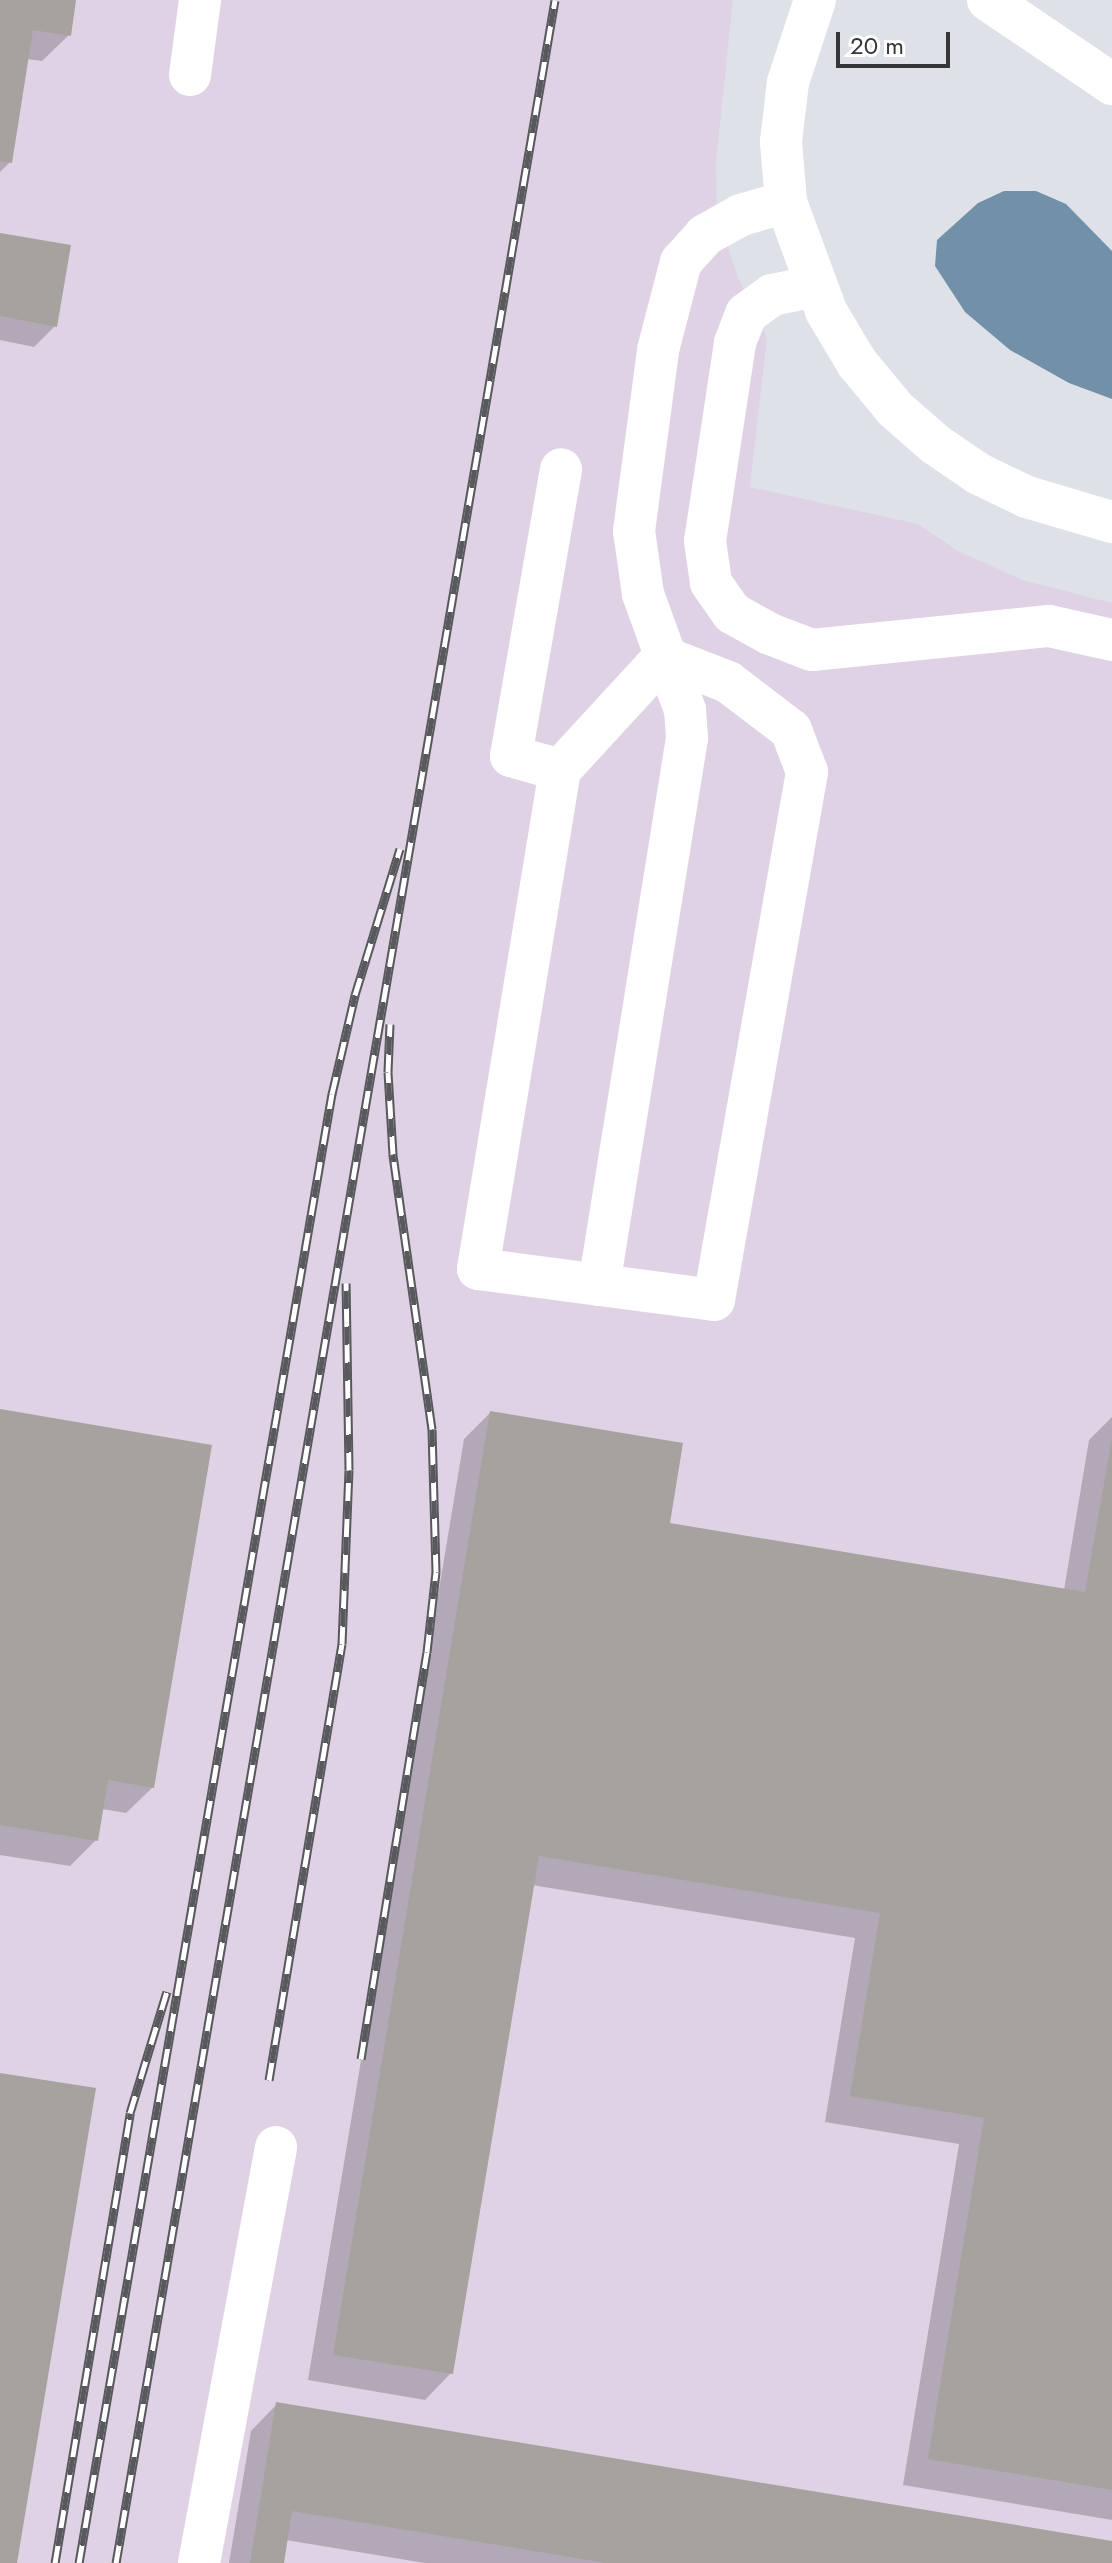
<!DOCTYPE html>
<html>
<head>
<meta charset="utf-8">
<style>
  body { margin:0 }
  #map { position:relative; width:1112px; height:2563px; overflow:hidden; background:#dee2e8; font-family:Jost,sans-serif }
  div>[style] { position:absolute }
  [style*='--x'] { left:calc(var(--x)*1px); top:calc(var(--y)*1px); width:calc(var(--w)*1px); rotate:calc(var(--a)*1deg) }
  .industrial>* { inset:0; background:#e0d2e5 }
  .water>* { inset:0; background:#7290a7 }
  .shadow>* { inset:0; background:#0003 }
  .building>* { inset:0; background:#a6a29d }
  .minor>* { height:42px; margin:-21px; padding:0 21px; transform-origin:21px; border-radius:21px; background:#fff }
  .rail>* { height:9px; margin-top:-4.5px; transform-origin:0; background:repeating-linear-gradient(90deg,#fff 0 18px,#57595c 0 36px); box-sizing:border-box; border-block:2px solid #57595c }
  span { translate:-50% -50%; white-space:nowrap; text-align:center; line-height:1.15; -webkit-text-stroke:7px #fff; paint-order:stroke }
  .scale { position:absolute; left:836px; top:32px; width:114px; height:36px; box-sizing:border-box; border:4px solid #353638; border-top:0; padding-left:10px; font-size:24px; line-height:28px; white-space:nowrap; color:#353638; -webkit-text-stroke:6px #fff; paint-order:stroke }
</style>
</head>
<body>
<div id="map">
  <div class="industrial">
    <i style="clip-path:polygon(0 0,733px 0,716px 162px,717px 214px,738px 277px,767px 338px,750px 487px,918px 524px,958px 551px,1023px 580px,1112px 603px,1112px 2563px,0 2563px)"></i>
  </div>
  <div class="water">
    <i style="clip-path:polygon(1004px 191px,1036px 191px,1066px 204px,1112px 251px,1112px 399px,1069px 383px,1010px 350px,965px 312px,935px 266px,937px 240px,978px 203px)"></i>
  </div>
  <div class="shadow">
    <i style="clip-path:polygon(0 0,74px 0,69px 35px,42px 61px,27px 59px,10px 162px,0 172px)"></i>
    <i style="clip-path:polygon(0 235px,55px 326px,34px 347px,0 340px)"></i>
    <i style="clip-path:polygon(0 1411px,153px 1787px,126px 1813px,102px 1809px,96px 1840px,70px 1866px,0 1855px)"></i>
    <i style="clip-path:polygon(490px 1413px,667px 1525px,1064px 1590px,1089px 1440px,1112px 1417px,1112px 2520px,903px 2485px,959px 2144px,825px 2122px,855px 1938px,532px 1885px,451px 2373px,425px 2400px,308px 2380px,464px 1439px)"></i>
    <i style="clip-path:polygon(277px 2404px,1112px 2543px,1112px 2563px,425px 2563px,286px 2540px,282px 2563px,229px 2563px,251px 2431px)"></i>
  </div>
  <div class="building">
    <i style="clip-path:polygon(0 0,76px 0,71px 36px,33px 30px,12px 163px,0 161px)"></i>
    <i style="clip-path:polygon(0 233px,71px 245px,57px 327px,0 316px)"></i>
    <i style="clip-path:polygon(0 1409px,212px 1445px,154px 1788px,108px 1780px,98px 1841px,0 1825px)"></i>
    <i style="clip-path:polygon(490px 1411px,683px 1443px,670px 1523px,1085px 1592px,1112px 1438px,1112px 2490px,928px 2459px,984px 2118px,850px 2096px,880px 1913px,539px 1856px,453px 2374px,333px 2355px)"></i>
    <i style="clip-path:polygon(0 2073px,96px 2088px,17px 2563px,0 2563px)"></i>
    <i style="clip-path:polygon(276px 2402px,1112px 2541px,1112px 2563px,606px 2563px,292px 2511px,284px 2563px,250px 2563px)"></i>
  </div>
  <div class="minor">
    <i style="--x:815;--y:0;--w:86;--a:108.2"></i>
    <i style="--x:788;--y:82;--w:60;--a:96.7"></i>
    <i style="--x:781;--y:142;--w:60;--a:85.2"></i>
    <i style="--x:786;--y:202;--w:116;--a:69.8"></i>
    <i style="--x:826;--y:311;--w:61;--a:59.2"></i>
    <i style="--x:857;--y:363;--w:60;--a:50.4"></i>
    <i style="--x:895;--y:409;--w:53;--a:41.2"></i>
    <i style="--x:935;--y:444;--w:53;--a:34.3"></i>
    <i style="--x:979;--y:474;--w:53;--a:25.6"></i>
    <i style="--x:1027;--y:497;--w:89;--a:16.4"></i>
    <i style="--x:988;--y:0;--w:150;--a:34.1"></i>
    <i style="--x:190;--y:75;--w:76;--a:-82.4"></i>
    <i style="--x:816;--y:286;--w:45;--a:168.4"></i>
    <i style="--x:772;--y:295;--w:32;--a:144"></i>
    <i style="--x:746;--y:314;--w:31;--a:111"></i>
    <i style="--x:735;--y:343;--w:200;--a:98.6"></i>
    <i style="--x:705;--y:541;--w:42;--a:81.9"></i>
    <i style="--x:711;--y:583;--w:37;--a:55"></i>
    <i style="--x:732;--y:613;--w:43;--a:28.9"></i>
    <i style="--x:770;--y:634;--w:45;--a:20.9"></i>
    <i style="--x:812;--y:650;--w:238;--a:-5.8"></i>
    <i style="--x:1049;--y:626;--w:65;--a:12.5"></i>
    <i style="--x:664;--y:657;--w:69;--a:21.3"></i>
    <i style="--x:728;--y:682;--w:79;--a:37.3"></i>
    <i style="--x:791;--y:730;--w:45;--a:69.1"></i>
    <i style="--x:807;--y:772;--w:536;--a:99.99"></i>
    <i style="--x:714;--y:1300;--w:238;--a:-172.5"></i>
    <i style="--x:478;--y:1269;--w:506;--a:-80.67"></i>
    <i style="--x:560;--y:770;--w:154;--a:-47.4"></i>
    <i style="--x:560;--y:770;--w:51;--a:-164.1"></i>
    <i style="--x:511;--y:756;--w:291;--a:-80.1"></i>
    <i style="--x:599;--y:1285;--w:554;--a:-80.86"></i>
    <i style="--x:687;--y:738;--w:28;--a:-94"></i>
    <i style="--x:685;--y:710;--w:123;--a:-109.9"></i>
    <i style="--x:643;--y:594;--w:64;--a:-98.1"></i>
    <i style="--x:634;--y:531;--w:183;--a:-82.4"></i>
    <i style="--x:658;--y:350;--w:91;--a:-75.4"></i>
    <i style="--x:681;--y:262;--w:36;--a:-48"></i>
    <i style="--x:705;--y:235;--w:41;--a:-29.1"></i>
    <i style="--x:741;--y:215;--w:47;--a:-16.1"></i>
    <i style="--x:199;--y:2563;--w:423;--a:-79.5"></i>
  </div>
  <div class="rail">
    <i style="--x:361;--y:2059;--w:412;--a:-80.8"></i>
    <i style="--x:427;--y:1652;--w:81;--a:-83.6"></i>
    <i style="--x:436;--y:1572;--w:143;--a:-91.6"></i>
    <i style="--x:432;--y:1429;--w:278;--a:-98.1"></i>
    <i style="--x:393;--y:1154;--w:82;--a:-93.5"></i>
    <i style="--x:388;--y:1072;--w:48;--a:-87.6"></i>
    <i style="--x:269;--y:2080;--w:442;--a:-80.5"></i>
    <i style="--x:342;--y:1644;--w:174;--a:-87.7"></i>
    <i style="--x:349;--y:1470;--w:187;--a:-90.9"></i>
    <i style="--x:55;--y:2563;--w:456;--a:-80.5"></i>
    <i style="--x:130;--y:2113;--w:127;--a:-73.1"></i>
    <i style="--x:79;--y:2563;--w:1491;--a:-80.23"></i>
    <i style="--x:332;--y:1094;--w:102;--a:-76.9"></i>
    <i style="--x:355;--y:995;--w:153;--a:-72.9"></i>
    <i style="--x:116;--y:2563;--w:2600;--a:-80.28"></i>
  </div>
  <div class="scale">20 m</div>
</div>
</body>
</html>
